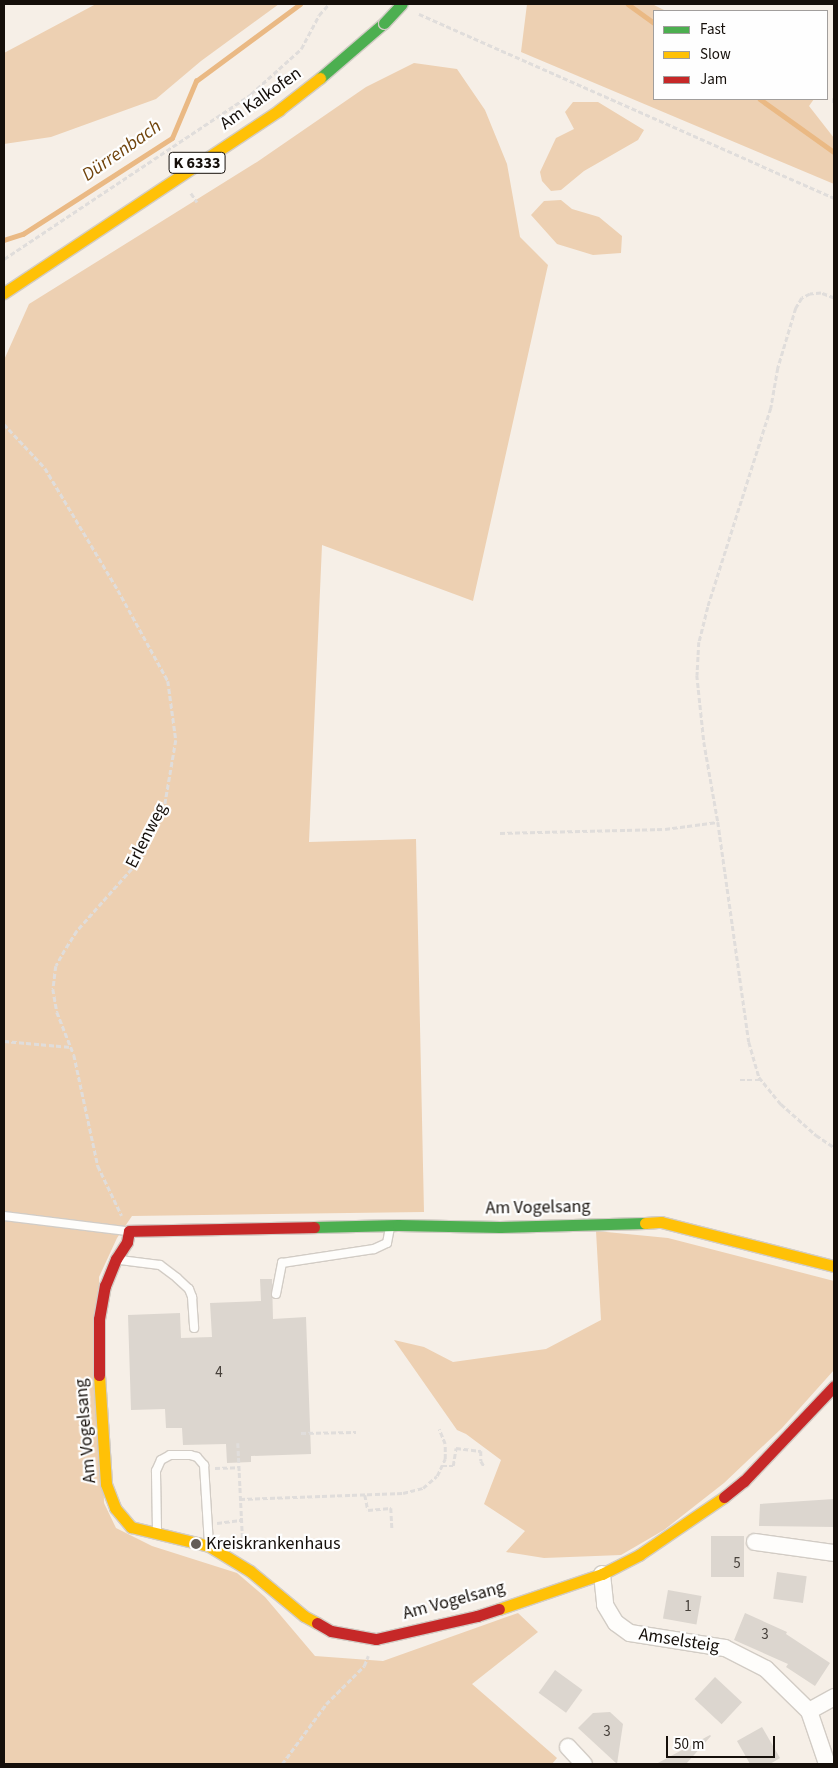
<!DOCTYPE html>
<html>
<head>
<meta charset="utf-8">
<style>
  body { margin:0 }
  #map { position:relative; width:838px; height:1768px; overflow:hidden; background:#f6efe7; font-family:"Source Sans 3",sans-serif }
  div>[style] { position:absolute }
  [style*='--x'] { left:calc(var(--x)*1px); top:calc(var(--y)*1px); width:calc(var(--w)*1px); rotate:calc(var(--a)*1deg) }
  .green>* { inset:0; background:#edd0b2 }
  .stream>* { height:4.5px; margin:-2.25px; padding:0 2.25px; transform-origin:2.25px; border-radius:2.25px; background:#eab984 }
  .building>* { inset:0; background:#dcd6cf; transform-origin:0 0 }
  .path>* { height:2.5px; margin-top:-1.25px; transform-origin:0; background:repeating-linear-gradient(90deg,#e0dddb 0 5px,transparent 0 7.5px) }
  .roads { filter:drop-shadow(1px 0 #d2ccc5) drop-shadow(-1px 0 #d2ccc5) drop-shadow(0 1px #d2ccc5) drop-shadow(0 -1px #d2ccc5) }
  .lane>* { height:8px; margin:-4px; padding:0 4px; transform-origin:4px; border-radius:4px; background:#fefdfb }
  .street>* { height:16px; margin:-8px; padding:0 8px; transform-origin:8px; border-radius:8px; background:#fefdfb }
  .fast>* { height:11px; margin:-5.5px; padding:0 5.5px; transform-origin:5.5px; border-radius:5.5px; background:#4caf50 }
  .slow>* { height:11px; margin:-5.5px; padding:0 5.5px; transform-origin:5.5px; border-radius:5.5px; background:#ffc107 }
  .jam>* { height:11px; margin:-5.5px; padding:0 5.5px; transform-origin:5.5px; border-radius:5.5px; background:#c62828 }
  .bridges { filter:drop-shadow(1px 0 #d2ccc5) drop-shadow(-1px 0 #d2ccc5) drop-shadow(0 1px #d2ccc5) drop-shadow(0 -1px #d2ccc5) }
  .fast-bridge>* { height:11px; margin:-5.5px; padding:0 5.5px; transform-origin:5.5px; border-radius:5.5px; background:#4caf50 }
  .dots>* { width:14px; height:14px; translate:-50% -50%; box-sizing:border-box; border:2px solid #fefefe; border-radius:50% }
  span { translate:-50% -50%; white-space:nowrap; text-align:center; line-height:1.15; -webkit-text-stroke:4.5px #fefefe; paint-order:stroke }
  .number-label { font-size:15px; color:#47413b }
  .number-label span { -webkit-text-stroke-width:0 }
  .shield-label span { padding:1px 4px; background:#fefefe; border:1px solid; border-radius:4px; -webkit-text-stroke-width:0 }
  .shield-label { font-size:16px; color:#150f0a; font-weight:700 }
  .street-label { font-size:18px; color:#150f0a }
  .poi-label { font-size:18px; color:#150f0a }
  .left { translate:0 -50%; text-align:left }
  .water-label { font-size:19px; color:#71450d; font-style:italic }
  .frame { position:absolute; inset:0; border:5px solid #150f0a; pointer-events:none }
  .legend { position:absolute; left:653px; top:10px; width:175px; height:90px; box-sizing:border-box; background:#fefefe; border:1px solid #a19e9c; margin:0; padding:6px 9px; list-style:none; font-size:15px; color:#150f0a }
  .legend li { display:flex; align-items:center; gap:10px; height:25px }
  .legend b { width:25px; border:1px solid #a19e9c }
  .scale { position:absolute; left:666px; top:1736px; width:109px; height:22px; box-sizing:border-box; border:2px solid #150f0a; border-top:0; padding-left:6px; font-size:15px; line-height:18px; white-space:nowrap; color:#150f0a; -webkit-text-stroke:4px #fefefe; paint-order:stroke }
</style>
</head>
<body>
<div id="map">
  <div class="green">
    <i style="clip-path:polygon(96px 4px,279px 4px,201px 61px,156px 99px,51px 137px,4px 144px,4px 53px)"></i>
    <i style="clip-path:polygon(527px 4px,652px 4px,666px 11px,654px 11px,654px 99px,814px 99px,809px 106px,834px 138px,834px 184px,521px 52px)"></i>
    <i style="clip-path:polygon(414px 63px,457px 69px,485px 110px,507px 164px,520px 237px,548px 265px,473px 601px,322px 545px,309px 842px,416px 839px,424px 1212px,132px 1216px,117px 1238px,99px 1277px,104px 1503px,116px 1528px,152px 1546px,237px 1573px,265px 1597px,315px 1656px,383px 1661px,518px 1613px,538px 1632px,472px 1684px,557px 1758px,552px 1764px,4px 1764px,4px 360px,29px 304px,257px 162px,366px 87px)"></i>
    <i style="clip-path:polygon(573px 102px,598px 102px,644px 130px,638px 140px,584px 171px,561px 190px,551px 191px,542px 181px,540px 172px,556px 138px,574px 129px,565px 112px)"></i>
    <i style="clip-path:polygon(561px 200px,572px 209px,599px 217px,622px 236px,621px 253px,593px 255px,557px 244px,531px 215px,544px 201px)"></i>
    <i style="clip-path:polygon(596px 1231px,668px 1238px,834px 1281px,834px 1370px,782px 1428px,724px 1483px,664px 1530px,621px 1555px,544px 1558px,506px 1552px,525px 1531px,484px 1504px,501px 1460px,466px 1434px,457px 1430px,394px 1340px,424px 1347px,453px 1362px,546px 1349px,601px 1320px)"></i>
  </div>
  <div class="stream">
    <i style="--x:628;--y:4;--w:32;--a:36"></i>
    <i style="--x:760;--y:99;--w:91;--a:35.6"></i>
    <i style="--x:4;--y:240;--w:20;--a:-18"></i>
    <i style="--x:23;--y:234;--w:177;--a:-32.8"></i>
    <i style="--x:172;--y:138;--w:62;--a:-67.2"></i>
    <i style="--x:196;--y:81;--w:129;--a:-36.5"></i>
  </div>
  <div class="building">
    <i style="clip-path:polygon(260px 1279px,272px 1279px,273px 1319px,306px 1317px,311px 1454px,251px 1456px,251px 1462px,227px 1463px,226px 1444px,183px 1445px,182px 1428px,166px 1428px,165px 1409px,131px 1410px,128px 1315px,180px 1313px,181px 1338px,212px 1337px,210px 1303px,261px 1301px)"></i>
    <i style="clip-path:polygon(834px 1499px,834px 1527px,759px 1526px,760px 1504px)"></i>
    <i style="left:711px;top:1536px;width:33px;height:41px"></i>
    <i style="left:777px;top:1572px;width:30px;height:27px;rotate:8deg"></i>
    <i style="left:668px;top:1590px;width:34px;height:29px;rotate:10deg"></i>
    <i style="clip-path:polygon(745px 1613px,787px 1632px,786px 1634px,830px 1663px,815px 1686px,786px 1667px,788px 1664px,734px 1640px)"></i>
    <i style="left:555px;top:1670px;width:34px;height:28px;rotate:36deg"></i>
    <i style="left:715px;top:1677px;width:37px;height:30px;rotate:43deg"></i>
    <i style="clip-path:polygon(610px 1712px,623px 1724px,617px 1764px,578px 1728px,593px 1713px)"></i>
    <i style="clip-path:polygon(762px 1727px,780px 1758px,770px 1764px,750px 1764px,737px 1741px)"></i>
    <i style="clip-path:polygon(710px 1735px,711px 1736px,686px 1764px,656px 1764px)"></i>
  </div>
  <div class="path">
    <i style="--x:419;--y:14;--w:454;--a:23.9"></i>
    <i style="--x:834;--y:98;--w:6;--a:90"></i>
    <i style="--x:191;--y:193;--w:11;--a:56"></i>
    <i style="--x:4;--y:259;--w:297;--a:-33.7"></i>
    <i style="--x:251;--y:94;--w:67;--a:-42"></i>
    <i style="--x:301;--y:49;--w:38;--a:-62"></i>
    <i style="--x:319;--y:15;--w:15;--a:-48"></i>
    <i style="--x:834;--y:298;--w:14;--a:-159"></i>
    <i style="--x:821;--y:293;--w:11;--a:175"></i>
    <i style="--x:810;--y:294;--w:9;--a:153"></i>
    <i style="--x:802;--y:298;--w:12;--a:121"></i>
    <i style="--x:796;--y:308;--w:63;--a:106.7"></i>
    <i style="--x:778;--y:368;--w:41;--a:99.9"></i>
    <i style="--x:771;--y:408;--w:209;--a:107.6"></i>
    <i style="--x:708;--y:607;--w:36;--a:104"></i>
    <i style="--x:699;--y:642;--w:33;--a:93"></i>
    <i style="--x:697;--y:675;--w:67;--a:84"></i>
    <i style="--x:704;--y:742;--w:81;--a:80.1"></i>
    <i style="--x:718;--y:822;--w:222;--a:82"></i>
    <i style="--x:749;--y:1042;--w:36;--a:74"></i>
    <i style="--x:759;--y:1077;--w:35;--a:51"></i>
    <i style="--x:781;--y:1104;--w:47;--a:41.5"></i>
    <i style="--x:816;--y:1135;--w:22;--a:34"></i>
    <i style="--x:4;--y:424;--w:60;--a:47"></i>
    <i style="--x:45;--y:468;--w:142;--a:59.1"></i>
    <i style="--x:118;--y:590;--w:104;--a:61.2"></i>
    <i style="--x:168;--y:681;--w:60;--a:82.3"></i>
    <i style="--x:176;--y:740;--w:71;--a:99.7"></i>
    <i style="--x:164;--y:810;--w:67;--a:118.5"></i>
    <i style="--x:132;--y:869;--w:83;--a:131.6"></i>
    <i style="--x:77;--y:931;--w:22;--a:122"></i>
    <i style="--x:65;--y:950;--w:18;--a:119"></i>
    <i style="--x:56;--y:966;--w:23;--a:97"></i>
    <i style="--x:53;--y:989;--w:23;--a:80"></i>
    <i style="--x:57;--y:1012;--w:46;--a:68.4"></i>
    <i style="--x:74;--y:1055;--w:114;--a:77.8"></i>
    <i style="--x:98;--y:1166;--w:55;--a:64.4"></i>
    <i style="--x:500;--y:833;--w:165;--a:-1.4"></i>
    <i style="--x:665;--y:829;--w:53;--a:-7.5"></i>
    <i style="--x:4;--y:1041;--w:67;--a:5.1"></i>
    <i style="--x:740;--y:1080;--w:22;--a:0"></i>
    <i style="--x:301;--y:1433;--w:55;--a:-1"></i>
    <i style="--x:238;--y:1443;--w:102;--a:87.2"></i>
    <i style="--x:442;--y:1466;--w:11;--a:0"></i>
    <i style="--x:453;--y:1466;--w:18;--a:-81"></i>
    <i style="--x:456;--y:1448;--w:25;--a:7"></i>
    <i style="--x:481;--y:1451;--w:10;--a:90"></i>
    <i style="--x:481;--y:1461;--w:6;--a:59"></i>
    <i style="--x:215;--y:1468;--w:24;--a:-2"></i>
    <i style="--x:365;--y:1495;--w:15;--a:79"></i>
    <i style="--x:368;--y:1510;--w:23;--a:-5"></i>
    <i style="--x:391;--y:1508;--w:21;--a:87"></i>
    <i style="--x:240;--y:1499;--w:163;--a:-2.1"></i>
    <i style="--x:403;--y:1493;--w:21;--a:-14"></i>
    <i style="--x:423;--y:1488;--w:18;--a:-41"></i>
    <i style="--x:437;--y:1476;--w:19;--a:-65"></i>
    <i style="--x:445;--y:1459;--w:15;--a:-90"></i>
    <i style="--x:445;--y:1444;--w:16;--a:-112"></i>
    <i style="--x:217;--y:1523;--w:24;--a:-7"></i>
    <i style="--x:282;--y:1764;--w:74;--a:-53.7"></i>
    <i style="--x:326;--y:1704;--w:54;--a:-45"></i>
    <i style="--x:364;--y:1666;--w:11;--a:-68"></i>
  </div>
  <div class="roads">
    <div class="lane">
      <i style="--x:4;--y:1216;--w:124;--a:7"></i>
      <i style="--x:120;--y:1260;--w:40;--a:7.1"></i>
      <i style="--x:160;--y:1265;--w:21;--a:37"></i>
      <i style="--x:177;--y:1278;--w:16;--a:43"></i>
      <i style="--x:189;--y:1289;--w:9;--a:69"></i>
      <i style="--x:192;--y:1297;--w:31;--a:86"></i>
      <i style="--x:276;--y:1294;--w:32;--a:-79"></i>
      <i style="--x:282;--y:1263;--w:93;--a:-8.7"></i>
      <i style="--x:374;--y:1249;--w:14;--a:-25"></i>
      <i style="--x:387;--y:1243;--w:16;--a:-79"></i>
      <i style="--x:157;--y:1530;--w:59;--a:-91"></i>
      <i style="--x:156;--y:1471;--w:12;--a:-66"></i>
      <i style="--x:161;--y:1460;--w:10;--a:-29"></i>
      <i style="--x:170;--y:1455;--w:20;--a:0"></i>
      <i style="--x:190;--y:1455;--w:7;--a:16"></i>
      <i style="--x:197;--y:1457;--w:11;--a:49"></i>
      <i style="--x:204;--y:1465;--w:79;--a:86.4"></i>
    </div>
    <div class="street">
      <i style="--x:755;--y:1542;--w:80;--a:7.9"></i>
      <i style="--x:602;--y:1574;--w:31;--a:84"></i>
      <i style="--x:605;--y:1605;--w:21;--a:59"></i>
      <i style="--x:616;--y:1623;--w:17;--a:36"></i>
      <i style="--x:630;--y:1633;--w:96;--a:9"></i>
      <i style="--x:725;--y:1648;--w:46;--a:27.1"></i>
      <i style="--x:766;--y:1669;--w:60;--a:44.3"></i>
      <i style="--x:809;--y:1711;--w:56;--a:71.2"></i>
      <i style="--x:809;--y:1711;--w:29;--a:-29"></i>
      <i style="--x:568;--y:1747;--w:23;--a:47"></i>
    </div>
    <div class="fast">
      <i style="--x:320;--y:78;--w:84;--a:-40.7"></i>
      <i style="--x:314;--y:1227;--w:84;--a:-1.4"></i>
      <i style="--x:398;--y:1225;--w:102;--a:1.1"></i>
      <i style="--x:500;--y:1227;--w:145;--a:-1.6"></i>
    </div>
    <div class="slow">
      <i style="--x:4;--y:293;--w:330;--a:-33.6"></i>
      <i style="--x:279;--y:110;--w:52;--a:-38"></i>
      <i style="--x:645;--y:1223;--w:16;--a:-4"></i>
      <i style="--x:661;--y:1222;--w:179;--a:14.3"></i>
      <i style="--x:99;--y:1375;--w:109;--a:86.3"></i>
      <i style="--x:106;--y:1484;--w:26;--a:69"></i>
      <i style="--x:115;--y:1508;--w:25;--a:50"></i>
      <i style="--x:131;--y:1527;--w:80;--a:13.7"></i>
      <i style="--x:209;--y:1546;--w:48;--a:31.4"></i>
      <i style="--x:250;--y:1571;--w:70;--a:39.8"></i>
      <i style="--x:304;--y:1616;--w:15;--a:28"></i>
      <i style="--x:499;--y:1609;--w:109;--a:-18.8"></i>
      <i style="--x:602;--y:1574;--w:42;--a:-27.2"></i>
      <i style="--x:639;--y:1555;--w:103;--a:-34.3"></i>
    </div>
    <div class="jam">
      <i style="--x:99;--y:1375;--w:56;--a:-90"></i>
      <i style="--x:99;--y:1319;--w:34;--a:-80"></i>
      <i style="--x:105;--y:1286;--w:29;--a:-68"></i>
      <i style="--x:116;--y:1259;--w:20;--a:-57"></i>
      <i style="--x:127;--y:1242;--w:11;--a:-80"></i>
      <i style="--x:129;--y:1231;--w:185;--a:-1.2"></i>
      <i style="--x:724;--y:1497;--w:26;--a:-39"></i>
      <i style="--x:744;--y:1481;--w:131;--a:-46.5"></i>
      <i style="--x:317;--y:1623;--w:16;--a:30"></i>
      <i style="--x:331;--y:1631;--w:46;--a:10.1"></i>
      <i style="--x:376;--y:1639;--w:104;--a:-12.8"></i>
      <i style="--x:477;--y:1616;--w:23;--a:-18"></i>
    </div>
  </div>
  <div class="bridges">
    <div class="fast-bridge">
      <i style="--x:384;--y:23;--w:26;--a:-47"></i>
    </div>
  </div>
  <div class="dots">
    <i style="left:196px;top:1544px;background:#645d57"></i>
  </div>
  <div class="number-label">
    <span style="left:219px;top:1373px">4</span>
    <span style="left:737px;top:1564px">5</span>
    <span style="left:688px;top:1607px">1</span>
    <span style="left:765px;top:1635px">3</span>
    <span style="left:607px;top:1732px">3</span>
  </div>
  <div class="shield-label">
    <span style="left:197px;top:163px">K 6333</span>
  </div>
  <div class="street-label">
    <span style="left:261px;top:99px;rotate:-35deg">Am Kalkofen</span>
    <span style="left:147px;top:836px;rotate:-63deg">Erlenweg</span>
    <span style="left:538px;top:1208px;rotate:-1deg">Am Vogelsang</span>
    <span style="left:86px;top:1431px;rotate:-95deg">Am Vogelsang</span>
    <span style="left:454px;top:1601px;rotate:-15deg">Am Vogelsang</span>
    <span style="left:679px;top:1641px;rotate:9deg">Amselsteig</span>
  </div>
  <div class="poi-label">
    <span class="left" style="left:206px;top:1544px">Kreiskrankenhaus</span>
  </div>
  <div class="water-label">
    <span style="left:122px;top:151px;rotate:-35deg">Dürrenbach</span>
  </div>
  <div class="frame"></div>
  <ul class="legend">
  <li><b style="height:6px;background:#4caf50"></b>Fast</li>
  <li><b style="height:6px;background:#ffc107"></b>Slow</li>
  <li><b style="height:6px;background:#c62828"></b>Jam</li>
  </ul>
  <div class="scale">50 m</div>
</div>
</body>
</html>
